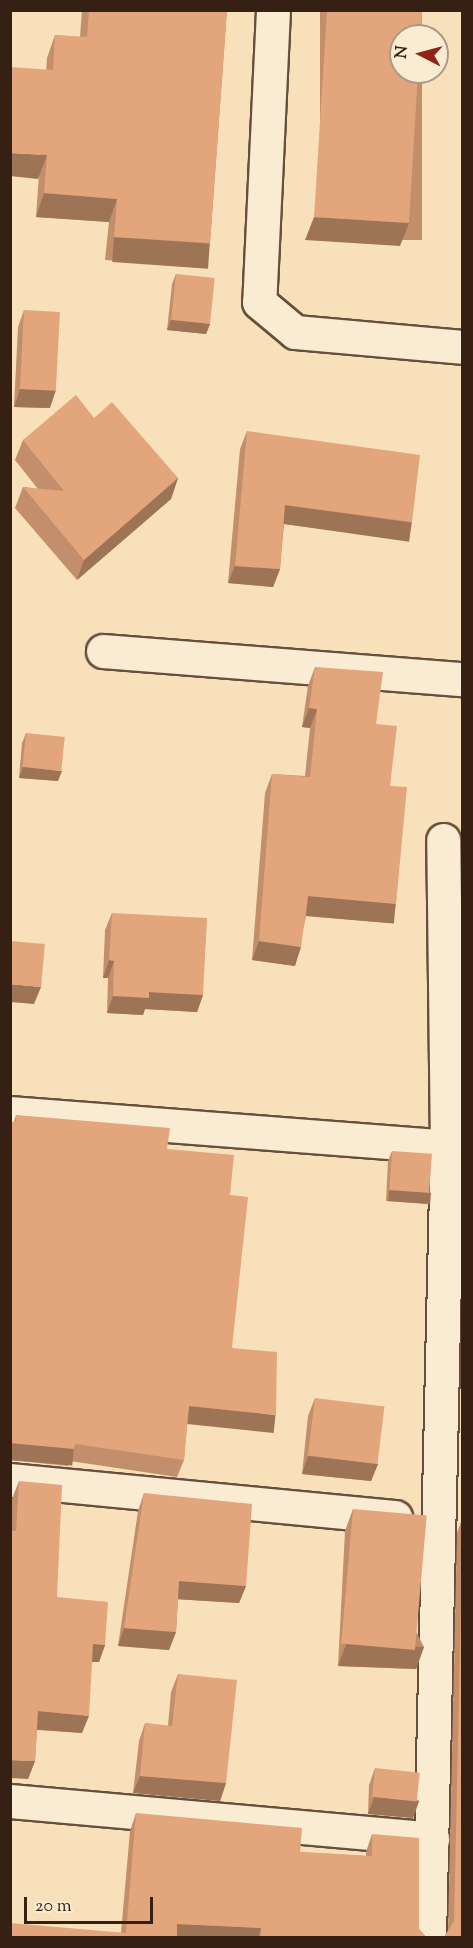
<!DOCTYPE html>
<html>
<head>
<meta charset="utf-8">
<style>
  body { margin:0 }
  #map { position:relative; width:473px; height:1948px; overflow:hidden; background:#f8e1ba; font-family:"Sorts Mill Goudy",serif }
  div>[style] { position:absolute }
  [style*='--x'] { left:calc(var(--x)*1px); top:calc(var(--y)*1px); width:calc(var(--w)*1px); rotate:calc(var(--a)*1deg) }
  .roads { filter:drop-shadow(2px 0 #66503d) drop-shadow(-2px 0 #66503d) drop-shadow(0 2px #66503d) drop-shadow(0 -2px #66503d) }
  .minor>* { height:33px; margin:-16.5px; padding:0 16.5px; transform-origin:16.5px; border-radius:16.5px; background:#faecd2 }
  .wall>* { inset:0; background:#c28e6b; transform-origin:0 0 }
  .shaded-wall>* { inset:0; background:#9e7457; transform-origin:0 0 }
  .building>* { inset:0; background:#e2a57c; transform-origin:0 0 }
  span { translate:-50% -50%; white-space:nowrap; text-align:center; line-height:1.15; -webkit-text-stroke:4.5px #faecd2; paint-order:stroke }
  .frame { position:absolute; inset:0; border:12px solid #352013; pointer-events:none }
  .north { position:absolute; left:389px; top:24px; width:60px; height:60px; box-sizing:border-box; background:#faecd2; border:2px solid #ab9a86; border-radius:50%; rotate:276deg; font-size:16px; font-weight:700; line-height:24px; text-align:center; color:#352013 }
  .north::after { content:''; display:block; margin:auto; width:21px; height:27px; background:#8f2418; clip-path:polygon(50% 0,100% 100%,50% 72%,0 100%) }
  .scale { position:absolute; left:24px; top:1897px; width:129px; height:27px; box-sizing:border-box; border:3px solid #352013; border-top:0; padding-left:8px; font-size:18px; line-height:21px; white-space:nowrap; color:#352013; -webkit-text-stroke:4px #faecd2; paint-order:stroke }
</style>
</head>
<body>
<div id="map">
  <div class="roads">
    <div class="minor">
      <i style="--x:273;--y:10;--w:292;--a:92.7"></i>
      <i style="--x:259;--y:302;--w:47;--a:39.8"></i>
      <i style="--x:295;--y:332;--w:168;--a:5.1"></i>
      <i style="--x:103;--y:651;--w:360;--a:4.5"></i>
      <i style="--x:10;--y:1113;--w:438;--a:4.4"></i>
      <i style="--x:447;--y:1147;--w:307;--a:-90.7"></i>
      <i style="--x:10;--y:1480;--w:387;--a:5.5"></i>
      <i style="--x:10;--y:1801;--w:424;--a:5.1"></i>
      <i style="--x:429;--y:1938;--w:791;--a:-88.7"></i>
      <i style="--x:447;--y:1147;--w:15;--a:4"></i>
    </div>
  </div>
  <div class="wall">
    <i style="clip-path:polygon(82px 10px,227px 10px,210px 243px,202px 266px,105px 260px,109px 222px,36px 217px,47px 58px,55px 35px,80px 37px)"></i>
    <i style="left:320px;top:10px;width:102px;height:230px"></i>
    <i style="clip-path:polygon(176px 274px,210px 324px,206px 334px,167px 330px,172px 284px)"></i>
    <i style="clip-path:polygon(24px 310px,50px 408px,14px 407px,18px 327px)"></i>
    <i style="clip-path:polygon(94px 418px,178px 478px,171px 499px,77px 580px,15px 508px,23px 487px,38px 489px,15px 460px,23px 440px)"></i>
    <i style="clip-path:polygon(247px 431px,412px 522px,406px 540px,284px 524px,280px 569px,273px 587px,228px 583px,240px 449px)"></i>
    <i style="clip-path:polygon(315px 667px,376px 724px,390px 786px,396px 904px,389px 923px,306px 916px,295px 966px,252px 960px,265px 793px,272px 774px,305px 776px,310px 728px,302px 727px,308px 686px)"></i>
    <i style="clip-path:polygon(26px 733px,58px 781px,19px 778px,22px 743px)"></i>
    <i style="clip-path:polygon(112px 913px,203px 995px,197px 1012px,145px 1009px,143px 1015px,107px 1013px,108px 978px,103px 978px,105px 930px)"></i>
    <i style="clip-path:polygon(16px 1115px,167px 1149px,230px 1195px,232px 1348px,270px 1432px,187px 1423px,184px 1460px,177px 1477px,70px 1461px,68px 1466px,10px 1460px,10px 1122px,14px 1122px)"></i>
    <i style="clip-path:polygon(392px 1151px,431px 1193px,427px 1204px,386px 1201px,388px 1161px)"></i>
    <i style="clip-path:polygon(315px 1398px,378px 1464px,371px 1481px,302px 1474px,308px 1416px)"></i>
    <i style="clip-path:polygon(19px 1481px,57px 1597px,105px 1645px,99px 1662px,92px 1662px,82px 1733px,37px 1730px,35px 1761px,28px 1779px,11px 1530px,12px 1499px)"></i>
    <i style="clip-path:polygon(144px 1493px,246px 1586px,239px 1603px,178px 1599px,176px 1632px,169px 1650px,118px 1646px,138px 1511px)"></i>
    <i style="clip-path:polygon(353px 1509px,424px 1647px,416px 1669px,338px 1666px,345px 1531px)"></i>
    <i style="clip-path:polygon(462px 1513px,462px 1938px,10px 1938px,121px 1933px,130px 1831px,136px 1813px,300px 1852px,366px 1856px,366px 1852px,372px 1834px,419px 1929px,426px 1937px,444px 1937px,448px 1931px,457px 1533px,462px 1519px)"></i>
    <i style="clip-path:polygon(178px 1674px,226px 1783px,220px 1801px,133px 1793px,139px 1741px,145px 1723px,168px 1726px,171px 1692px)"></i>
    <i style="clip-path:polygon(375px 1768px,419px 1801px,413px 1818px,368px 1814px,369px 1785px)"></i>
  </div>
  <div class="shaded-wall">
    <i style="clip-path:polygon(10px 153px,47px 155px,38px 179px,10px 176px)"></i>
    <i style="clip-path:polygon(44px 193px,117px 199px,109px 222px,36px 217px)"></i>
    <i style="clip-path:polygon(314px 217px,409px 223px,400px 246px,305px 240px)"></i>
    <i style="left:114px;top:237px;width:96px;height:25px;rotate:4deg"></i>
    <i style="clip-path:polygon(171px 320px,210px 324px,206px 334px,167px 330px)"></i>
    <i style="clip-path:polygon(20px 389px,56px 390px,50px 408px,14px 407px)"></i>
    <i style="clip-path:polygon(178px 478px,171px 499px,77px 580px,84px 560px)"></i>
    <i style="left:285px;top:505px;width:128px;height:19px;rotate:8deg"></i>
    <i style="clip-path:polygon(235px 566px,280px 569px,273px 587px,228px 583px)"></i>
    <i style="clip-path:polygon(309px 708px,317px 709px,310px 728px,302px 727px)"></i>
    <i style="clip-path:polygon(23px 767px,62px 771px,58px 781px,19px 778px)"></i>
    <i style="left:308px;top:896px;width:88px;height:20px;rotate:5deg"></i>
    <i style="clip-path:polygon(259px 941px,301px 947px,295px 966px,252px 960px)"></i>
    <i style="clip-path:polygon(109px 960px,114px 961px,108px 978px,103px 978px)"></i>
    <i style="clip-path:polygon(10px 984px,41px 987px,34px 1004px,10px 1002px)"></i>
    <i style="clip-path:polygon(149px 992px,203px 995px,197px 1012px,145px 1009px,143px 1015px,107px 1013px,113px 996px)"></i>
    <i style="left:389px;top:1190px;width:42px;height:11px;rotate:4deg"></i>
    <i style="left:189px;top:1406px;width:87px;height:18px;rotate:6deg"></i>
    <i style="left:10px;top:1443px;width:64px;height:17px;rotate:5deg"></i>
    <i style="clip-path:polygon(308px 1456px,378px 1464px,371px 1481px,302px 1474px)"></i>
    <i style="clip-path:polygon(179px 1581px,246px 1586px,239px 1603px,173px 1599px)"></i>
    <i style="clip-path:polygon(124px 1628px,176px 1632px,169px 1650px,118px 1646px)"></i>
    <i style="clip-path:polygon(93px 1644px,105px 1645px,99px 1662px,87px 1662px)"></i>
    <i style="clip-path:polygon(346px 1644px,424px 1647px,416px 1669px,338px 1666px)"></i>
    <i style="clip-path:polygon(38px 1711px,89px 1716px,82px 1733px,31px 1729px)"></i>
    <i style="clip-path:polygon(10px 1760px,35px 1761px,28px 1779px,10px 1778px)"></i>
    <i style="clip-path:polygon(140px 1776px,226px 1783px,220px 1801px,133px 1793px)"></i>
    <i style="clip-path:polygon(374px 1797px,419px 1801px,413px 1818px,368px 1814px)"></i>
    <i style="clip-path:polygon(177px 1924px,261px 1928px,258px 1938px,172px 1938px)"></i>
  </div>
  <div class="building">
    <i style="clip-path:polygon(89px 10px,227px 10px,210px 243px,114px 237px,117px 199px,44px 193px,47px 155px,10px 153px,10px 67px,53px 70px,55px 35px,87px 37px)"></i>
    <i style="clip-path:polygon(327px 10px,422px 10px,421px 36px,401px 36px,401px 72px,418px 72px,409px 223px,314px 217px)"></i>
    <i style="left:176px;top:274px;width:39px;height:46px;rotate:6deg"></i>
    <i style="left:24px;top:310px;width:36px;height:79px;rotate:3deg"></i>
    <i style="clip-path:polygon(76px 395px,94px 418px,112px 402px,178px 478px,84px 560px,23px 487px,64px 491px,23px 440px)"></i>
    <i style="clip-path:polygon(247px 431px,420px 455px,412px 522px,285px 505px,280px 569px,235px 566px)"></i>
    <i style="clip-path:polygon(315px 667px,383px 672px,376px 724px,397px 726px,390px 786px,407px 787px,396px 904px,308px 896px,301px 947px,259px 941px,272px 774px,310px 777px,317px 709px,309px 708px)"></i>
    <i style="left:26px;top:733px;width:39px;height:34px;rotate:6deg"></i>
    <i style="clip-path:polygon(112px 913px,207px 918px,203px 995px,149px 992px,149px 998px,113px 996px,114px 961px,109px 960px)"></i>
    <i style="left:10px;top:941px;width:35px;height:43px;rotate:5deg"></i>
    <i style="clip-path:polygon(16px 1115px,170px 1128px,167px 1149px,234px 1155px,230px 1195px,248px 1197px,232px 1348px,277px 1352px,276px 1415px,189px 1406px,184px 1460px,75px 1444px,74px 1449px,10px 1443px,10px 1122px,16px 1122px)"></i>
    <i style="left:392px;top:1151px;width:40px;height:39px;rotate:4deg"></i>
    <i style="left:315px;top:1398px;width:70px;height:58px;rotate:7deg"></i>
    <i style="clip-path:polygon(19px 1481px,62px 1485px,57px 1597px,108px 1602px,105px 1645px,93px 1644px,89px 1716px,38px 1711px,35px 1761px,10px 1760px,10px 1530px,16px 1531px)"></i>
    <i style="clip-path:polygon(144px 1493px,252px 1504px,246px 1586px,179px 1581px,176px 1632px,124px 1628px)"></i>
    <i style="left:353px;top:1509px;width:74px;height:135px;rotate:5deg"></i>
    <i style="clip-path:polygon(462px 1556px,462px 1938px,261px 1938px,261px 1928px,177px 1924px,177px 1938px,10px 1938px,10px 1923px,126px 1933px,136px 1813px,302px 1828px,300px 1852px,372px 1856px,372px 1834px,419px 1838px,419px 1929px,426px 1937px,444px 1937px,454px 1921px)"></i>
    <i style="clip-path:polygon(178px 1674px,237px 1680px,226px 1783px,140px 1776px,145px 1723px,172px 1726px)"></i>
    <i style="left:375px;top:1768px;width:45px;height:29px;rotate:6deg"></i>
  </div>
  <div class="frame"></div>
  <div class="north">N</div>
  <div class="scale">20 m</div>
</div>
</body>
</html>
